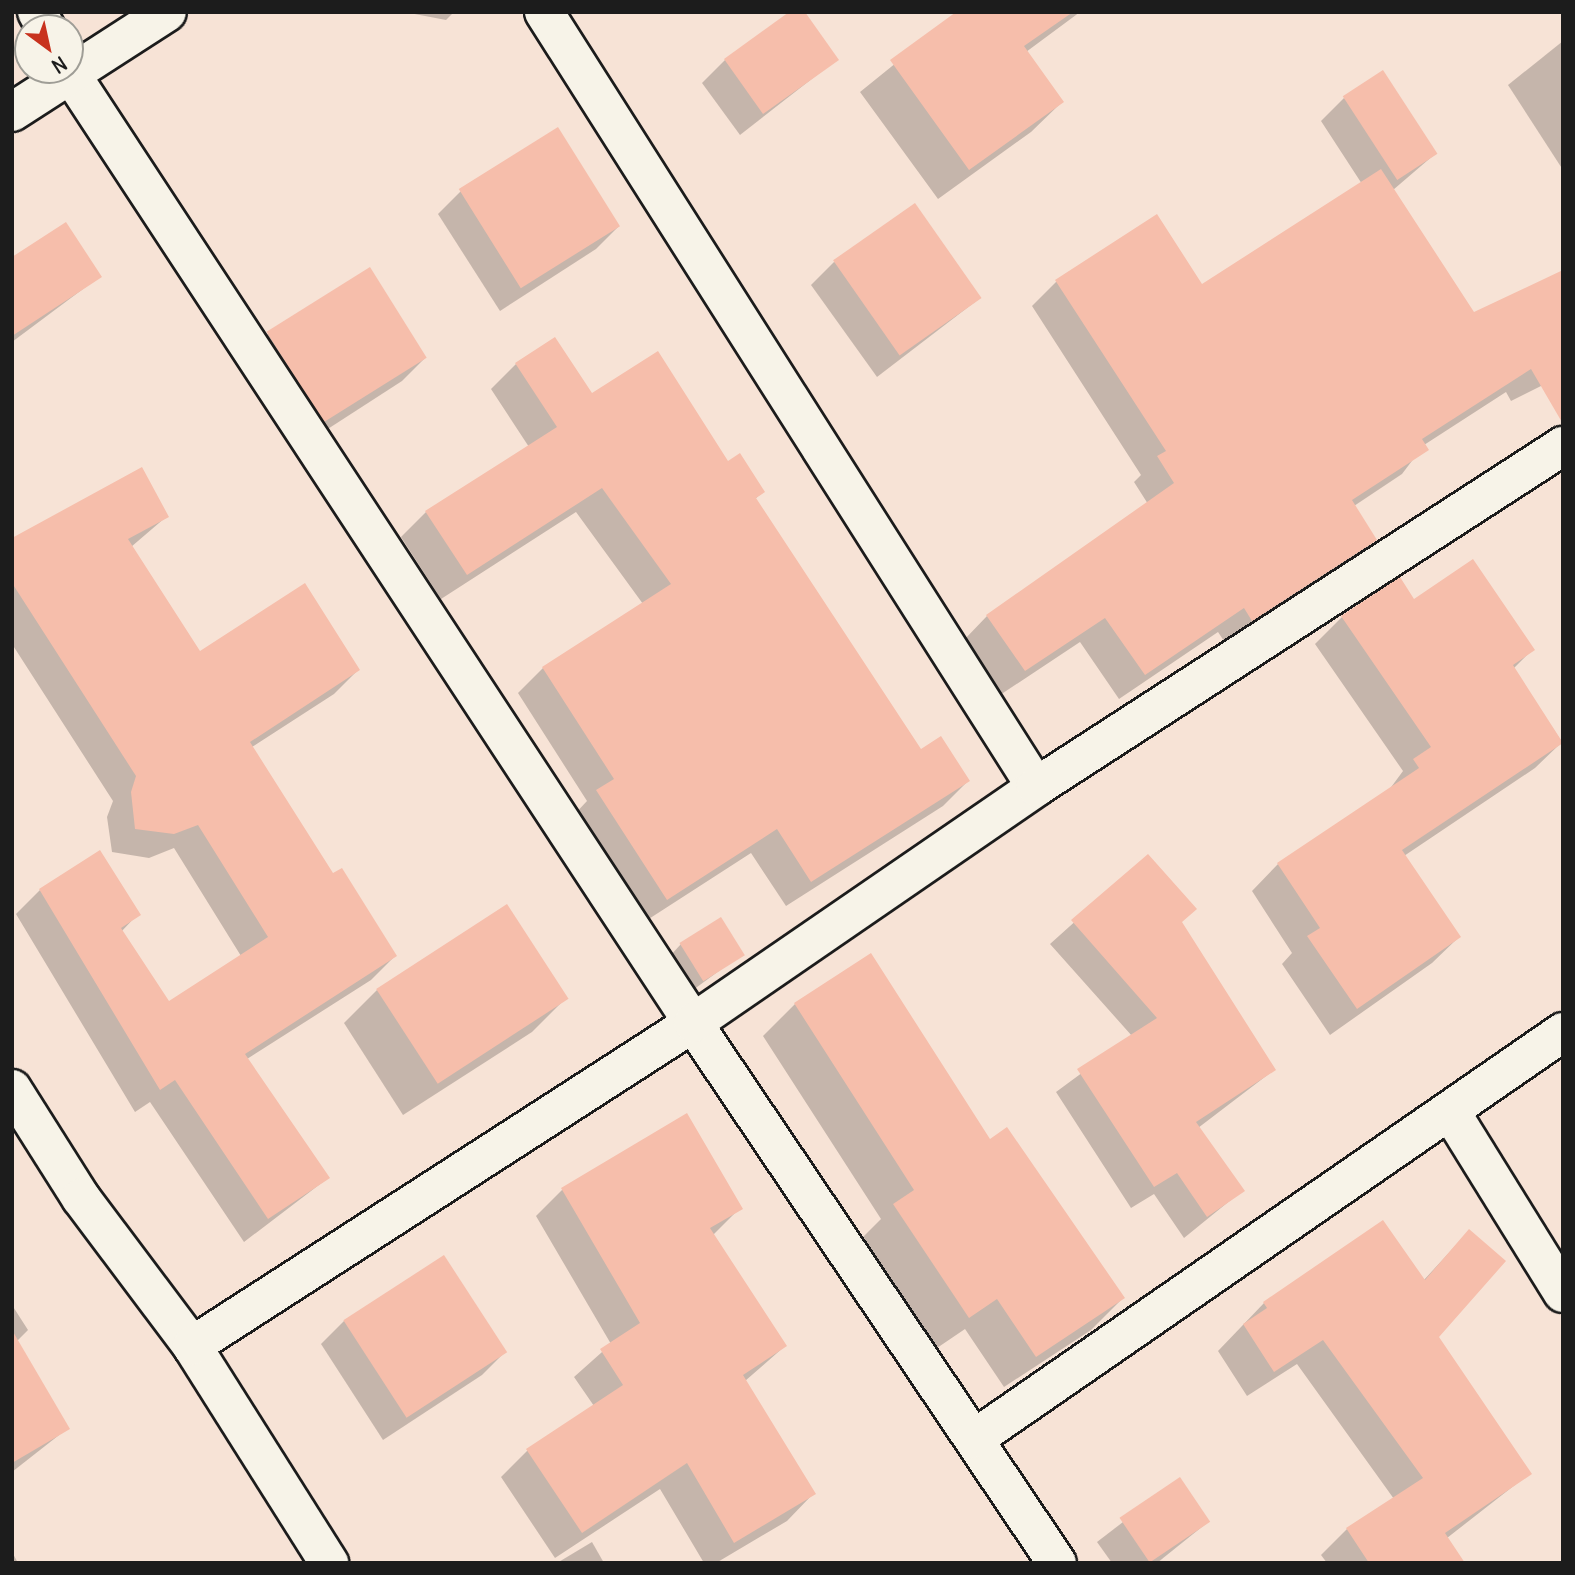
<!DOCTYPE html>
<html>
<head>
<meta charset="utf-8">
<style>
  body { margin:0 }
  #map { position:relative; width:1575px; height:1575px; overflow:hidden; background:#f7e3d6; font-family:Delius,sans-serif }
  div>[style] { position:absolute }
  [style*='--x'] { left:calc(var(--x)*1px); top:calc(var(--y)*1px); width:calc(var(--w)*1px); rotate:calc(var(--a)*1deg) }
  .shadow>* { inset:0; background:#0003 }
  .building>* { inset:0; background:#f6beab; transform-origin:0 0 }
  .roads { filter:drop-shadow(2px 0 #1c1c1c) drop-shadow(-2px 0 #1c1c1c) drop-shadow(0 2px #1c1c1c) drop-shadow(0 -2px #1c1c1c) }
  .street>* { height:38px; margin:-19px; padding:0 19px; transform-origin:19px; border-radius:19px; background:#f7f3e8 }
  .secondary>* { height:38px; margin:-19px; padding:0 19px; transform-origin:19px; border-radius:19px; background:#f7f3e8 }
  span { translate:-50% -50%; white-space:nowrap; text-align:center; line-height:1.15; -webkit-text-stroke:5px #f7f3e8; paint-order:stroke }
  .frame { position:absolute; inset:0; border:14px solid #1c1c1c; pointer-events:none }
  .north { position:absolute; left:14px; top:14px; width:70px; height:70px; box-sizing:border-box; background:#f7f3e8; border:2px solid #9f9d96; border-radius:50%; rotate:147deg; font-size:19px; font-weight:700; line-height:28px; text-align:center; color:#1c1c1c }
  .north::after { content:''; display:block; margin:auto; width:24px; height:32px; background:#c8321e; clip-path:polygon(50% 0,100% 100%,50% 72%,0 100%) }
</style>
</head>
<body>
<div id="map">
  <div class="shadow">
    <i style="clip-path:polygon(404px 12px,454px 12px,446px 20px)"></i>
    <i style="clip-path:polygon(959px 12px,1080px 12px,1026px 52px,1062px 102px,1031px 132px,938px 199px,860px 92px)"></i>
    <i style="clip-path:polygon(1563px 41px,1563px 170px,1508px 85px)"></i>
    <i style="clip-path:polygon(725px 60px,836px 60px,740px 135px,702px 83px)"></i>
    <i style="clip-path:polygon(1344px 98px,1435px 154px,1393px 190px,1474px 314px,1563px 375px,1511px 401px,1506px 392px,1424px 445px,1402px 474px,1354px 506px,1375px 540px,1351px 564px,1226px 644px,1218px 632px,1119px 699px,1080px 642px,1000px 695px,963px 641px,987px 616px,1148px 504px,1134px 482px,1141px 475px,1032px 306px,1056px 282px,1201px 286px,1362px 184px,1321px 121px)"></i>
    <i style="clip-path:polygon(461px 191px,619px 226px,596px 249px,500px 311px,438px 214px)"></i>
    <i style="clip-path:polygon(12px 259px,99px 277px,12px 342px)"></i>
    <i style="clip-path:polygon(834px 262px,980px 298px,877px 377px,811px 285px)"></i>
    <i style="clip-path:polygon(268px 334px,425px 358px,402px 381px,303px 445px,245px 357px)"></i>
    <i style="clip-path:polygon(516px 364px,727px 463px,763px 492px,755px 499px,921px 751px,968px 781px,943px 806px,786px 906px,751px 853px,641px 924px,572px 817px,587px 801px,518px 693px,543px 668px,643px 604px,576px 512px,441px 599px,401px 537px,426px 512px,529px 447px,491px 389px)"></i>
    <i style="clip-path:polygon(166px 517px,131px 547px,199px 653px,358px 670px,334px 694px,252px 747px,333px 876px,395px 956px,371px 980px,247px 1059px,328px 1178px,244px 1242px,150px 1102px,135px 1112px,16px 914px,40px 890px,138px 914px,121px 932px,168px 1003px,241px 956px,174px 848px,149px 858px,112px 852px,107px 817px,113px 801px,12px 644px,12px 540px)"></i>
    <i style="clip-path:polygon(1413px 601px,1532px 650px,1513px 669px,1562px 742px,1535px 768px,1404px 856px,1459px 937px,1432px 963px,1330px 1035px,1282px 964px,1292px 953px,1252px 891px,1278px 864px,1389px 790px,1403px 771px,1315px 644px,1342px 617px)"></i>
    <i style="clip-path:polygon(1148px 856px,1180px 923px,1274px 1070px,1198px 1128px,1243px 1190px,1184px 1238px,1154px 1194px,1131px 1208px,1056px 1092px,1132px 1036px,1050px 944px)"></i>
    <i style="clip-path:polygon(681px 944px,742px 954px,693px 990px,670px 956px)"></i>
    <i style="clip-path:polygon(377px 990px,565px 999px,532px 1032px,403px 1115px,344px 1023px)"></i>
    <i style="clip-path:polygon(795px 1004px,989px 1141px,1123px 1298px,1091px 1330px,1004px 1387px,965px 1329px,937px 1348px,863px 1237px,881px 1219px,763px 1036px)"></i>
    <i style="clip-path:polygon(562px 1190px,740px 1208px,713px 1235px,785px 1346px,745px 1381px,813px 1494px,787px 1521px,716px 1563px,704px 1563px,660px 1489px,555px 1558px,501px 1477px,528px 1450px,594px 1406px,574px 1377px,611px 1344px,536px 1216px)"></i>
    <i style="clip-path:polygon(1469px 1231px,1437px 1337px,1529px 1474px,1447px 1538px,1446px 1563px,1327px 1563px,1321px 1555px,1347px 1529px,1394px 1499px,1297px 1364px,1247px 1396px,1218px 1351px,1264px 1303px,1423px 1281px)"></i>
    <i style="clip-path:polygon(444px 1257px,505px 1352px,482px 1375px,383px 1440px,321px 1344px,344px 1321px)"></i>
    <i style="clip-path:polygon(12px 1305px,28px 1330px,17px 1341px,68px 1428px,12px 1472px)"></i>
    <i style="clip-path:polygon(1179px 1479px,1208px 1522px,1157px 1563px,1112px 1563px,1097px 1542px)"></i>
    <i style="clip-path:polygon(592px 1542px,604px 1563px,557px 1563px)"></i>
    <i style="clip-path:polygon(12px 1552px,18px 1563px,12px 1563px)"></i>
  </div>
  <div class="building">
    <i style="clip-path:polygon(789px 12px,805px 12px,839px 60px,763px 114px,724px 59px)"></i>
    <i style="clip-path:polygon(956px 12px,1073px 12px,1024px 46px,1064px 102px,969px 170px,890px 60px)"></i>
    <i style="left:1383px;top:70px;width:100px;height:48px;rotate:57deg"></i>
    <i style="left:558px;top:127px;width:117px;height:117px;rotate:58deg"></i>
    <i style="clip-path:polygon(1381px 169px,1474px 312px,1563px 270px,1563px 424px,1531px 369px,1422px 439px,1429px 450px,1352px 500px,1377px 540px,1252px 621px,1244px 608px,1145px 675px,1105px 618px,1025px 671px,986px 615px,1174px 483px,1157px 456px,1166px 451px,1055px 280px,1157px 214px,1202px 284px)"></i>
    <i style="left:915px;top:203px;width:116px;height:100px;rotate:55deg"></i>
    <i style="clip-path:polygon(66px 222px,102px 277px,12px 336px,12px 257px)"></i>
    <i style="left:370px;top:267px;width:107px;height:122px;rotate:58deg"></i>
    <i style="clip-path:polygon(555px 337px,592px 393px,658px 351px,728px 461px,740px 453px,765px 492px,756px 498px,921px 749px,941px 736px,970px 781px,811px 882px,777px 829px,667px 900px,596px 790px,614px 779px,542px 667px,671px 584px,602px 488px,467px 575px,425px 511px,557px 427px,515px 363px)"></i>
    <i style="clip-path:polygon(142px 467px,169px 517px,128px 539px,200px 651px,305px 583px,360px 670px,250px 742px,333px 873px,342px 868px,397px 956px,245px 1054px,330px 1178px,268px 1219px,175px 1080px,160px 1090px,39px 889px,100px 850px,141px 915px,121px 928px,169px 1001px,268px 937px,198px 825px,174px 834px,135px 829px,131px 792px,136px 776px,12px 583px,12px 538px)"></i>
    <i style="clip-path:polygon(1473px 559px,1535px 650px,1513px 665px,1563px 743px,1402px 850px,1461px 937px,1357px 1009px,1307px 936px,1320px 928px,1277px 863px,1419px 768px,1413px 759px,1431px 747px,1341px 616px,1400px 577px,1414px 599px)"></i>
    <i style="clip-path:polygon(1148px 854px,1197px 909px,1182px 922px,1276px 1070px,1196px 1122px,1245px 1191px,1207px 1217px,1177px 1173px,1154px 1187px,1077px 1069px,1157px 1018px,1071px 920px)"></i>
    <i style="left:507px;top:904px;width:113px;height:156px;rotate:57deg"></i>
    <i style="left:721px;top:917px;width:45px;height:49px;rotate:58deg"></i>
    <i style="clip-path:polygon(871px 953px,990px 1139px,1007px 1127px,1125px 1298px,1036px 1357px,997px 1299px,969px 1318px,893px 1204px,914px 1190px,794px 1003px)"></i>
    <i style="clip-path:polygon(687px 1113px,743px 1209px,710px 1228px,787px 1346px,743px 1375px,816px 1494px,734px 1543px,687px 1463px,582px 1533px,526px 1449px,623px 1385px,600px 1349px,640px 1323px,561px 1188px)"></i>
    <i style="clip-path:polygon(1383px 1220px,1425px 1280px,1469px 1229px,1506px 1261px,1439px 1337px,1532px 1474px,1445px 1533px,1465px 1563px,1369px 1563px,1346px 1528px,1423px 1478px,1323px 1340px,1274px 1372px,1243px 1324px,1267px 1308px,1263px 1302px)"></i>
    <i style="left:444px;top:1255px;width:116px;height:120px;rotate:57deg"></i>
    <i style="clip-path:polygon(12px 1330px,70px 1429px,12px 1463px)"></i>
    <i style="left:1180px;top:1477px;width:54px;height:73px;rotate:56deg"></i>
  </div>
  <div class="roads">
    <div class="street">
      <i style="--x:37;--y:12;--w:18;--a:61"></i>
      <i style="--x:544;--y:12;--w:918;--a:57.59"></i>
      <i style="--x:68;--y:70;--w:1140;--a:56.74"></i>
      <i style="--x:693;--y:1023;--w:651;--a:56.02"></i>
      <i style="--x:12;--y:1089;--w:129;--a:57.7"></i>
      <i style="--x:81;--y:1198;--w:185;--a:53.1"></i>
      <i style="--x:192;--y:1346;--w:257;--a:57.7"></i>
      <i style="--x:1450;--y:1111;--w:214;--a:58.2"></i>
      <i style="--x:192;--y:1346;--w:596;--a:-32.81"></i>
      <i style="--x:693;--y:1023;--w:416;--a:-34.5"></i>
      <i style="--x:1036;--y:787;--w:628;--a:-32.91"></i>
      <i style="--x:974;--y:1439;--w:716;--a:-34.64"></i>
    </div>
    <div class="secondary">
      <i style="--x:12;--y:112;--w:184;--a:-32.8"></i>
    </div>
  </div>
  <div class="frame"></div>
  <div class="north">N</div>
</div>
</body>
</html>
